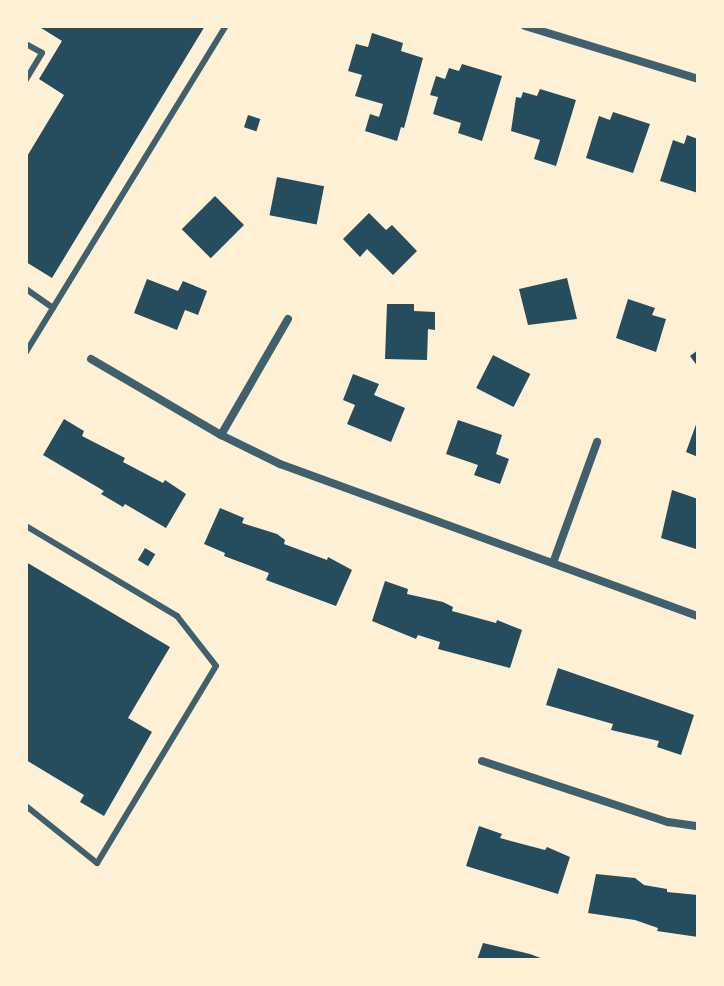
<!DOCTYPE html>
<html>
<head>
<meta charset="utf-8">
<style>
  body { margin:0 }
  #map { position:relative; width:724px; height:986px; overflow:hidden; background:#fdf0d5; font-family:Commissioner,sans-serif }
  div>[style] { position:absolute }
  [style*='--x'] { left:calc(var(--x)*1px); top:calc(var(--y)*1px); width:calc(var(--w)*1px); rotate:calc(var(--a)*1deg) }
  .building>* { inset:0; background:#264d5e; transform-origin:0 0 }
  .service>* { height:6px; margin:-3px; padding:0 3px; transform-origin:3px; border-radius:3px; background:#3f606c }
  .minor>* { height:8px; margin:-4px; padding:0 4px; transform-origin:4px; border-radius:4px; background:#3f606c }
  span { translate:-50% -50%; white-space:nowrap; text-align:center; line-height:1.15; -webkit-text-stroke:7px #fdf0d5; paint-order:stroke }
  .frame { position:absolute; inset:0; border:28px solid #fdf0d5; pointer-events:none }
</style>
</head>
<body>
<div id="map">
  <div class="building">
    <i style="clip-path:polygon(38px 26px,205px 26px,52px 278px,26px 262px,26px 158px,64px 95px,39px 79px,62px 41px)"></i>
    <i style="clip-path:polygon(372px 33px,403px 43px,401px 51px,423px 58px,404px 128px,401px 127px,397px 141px,365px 131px,370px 114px,379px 117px,383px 104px,355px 96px,362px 75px,348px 71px,356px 44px,368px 47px)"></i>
    <i style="clip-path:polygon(462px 64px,502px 76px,482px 141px,458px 133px,461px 123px,433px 114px,438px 97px,430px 95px,436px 76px,445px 79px,449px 68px,459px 71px)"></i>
    <i style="clip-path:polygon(540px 89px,576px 100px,556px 166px,534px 159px,540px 140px,511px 131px,516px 97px,521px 98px,523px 92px,537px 96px)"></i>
    <i style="clip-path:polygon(613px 112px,650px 124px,633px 173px,586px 158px,599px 116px,610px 120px)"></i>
    <i style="left:248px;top:115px;width:13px;height:13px;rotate:18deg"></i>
    <i style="clip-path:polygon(687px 135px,698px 139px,698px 193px,660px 181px,673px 140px,684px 144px)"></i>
    <i style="left:277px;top:177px;width:48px;height:39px;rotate:11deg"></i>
    <i style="left:215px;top:196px;width:41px;height:47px;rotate:45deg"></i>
    <i style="clip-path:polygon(369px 213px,386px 230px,392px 225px,417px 251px,393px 275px,367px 249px,360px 257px,343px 239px)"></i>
    <i style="clip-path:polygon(567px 278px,577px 319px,528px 325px,519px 289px)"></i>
    <i style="clip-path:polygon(147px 279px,178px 291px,183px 281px,207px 291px,198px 315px,185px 310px,177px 330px,134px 313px)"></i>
    <i style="clip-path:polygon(628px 299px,655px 308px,652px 315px,666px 319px,656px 352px,616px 338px)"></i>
    <i style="clip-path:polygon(387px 304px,414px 304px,414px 311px,435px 312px,435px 330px,428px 329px,427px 360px,385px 359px)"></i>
    <i style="clip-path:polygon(698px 350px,698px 367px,690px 356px)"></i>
    <i style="left:493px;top:355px;width:42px;height:37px;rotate:27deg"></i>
    <i style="clip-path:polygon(353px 374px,379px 384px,374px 395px,405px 408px,391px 442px,347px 424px,355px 405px,343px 400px)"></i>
    <i style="clip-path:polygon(64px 419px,84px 431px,82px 436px,125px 458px,123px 462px,163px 483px,165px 480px,186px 494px,166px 528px,125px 504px,123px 507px,101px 494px,104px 491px,43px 455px)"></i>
    <i style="clip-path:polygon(698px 419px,698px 457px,686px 452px)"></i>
    <i style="clip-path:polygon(458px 420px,502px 435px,496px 454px,509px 459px,500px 484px,474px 475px,478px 465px,446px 454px)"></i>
    <i style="clip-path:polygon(672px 490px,698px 499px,696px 549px,661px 538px)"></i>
    <i style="clip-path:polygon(220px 508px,244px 518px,242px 523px,277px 534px,285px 540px,284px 544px,327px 560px,328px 557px,352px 570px,336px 606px,266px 580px,269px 573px,224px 556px,225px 553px,204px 544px)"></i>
    <i style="left:145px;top:548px;width:12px;height:14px;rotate:31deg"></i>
    <i style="clip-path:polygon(26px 562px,170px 647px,128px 718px,152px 732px,104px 816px,80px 802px,84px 795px,26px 760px)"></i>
    <i style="clip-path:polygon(385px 581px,408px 589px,407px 594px,443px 602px,453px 607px,452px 611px,496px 623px,497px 620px,522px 630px,510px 668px,438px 649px,440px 642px,418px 635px,416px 639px,372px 621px)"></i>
    <i style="clip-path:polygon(558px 668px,694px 715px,681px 755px,657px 747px,659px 741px,611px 730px,613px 724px,546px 705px)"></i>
    <i style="clip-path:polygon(479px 826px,502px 834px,500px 838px,545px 850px,547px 847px,570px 857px,558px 894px,466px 866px)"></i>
    <i style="clip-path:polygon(596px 874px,635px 878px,644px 885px,667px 889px,667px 892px,698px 895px,698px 937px,657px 931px,658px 928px,635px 920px,588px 913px)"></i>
    <i style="clip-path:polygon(483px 943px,530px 954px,546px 960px,477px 960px)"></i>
  </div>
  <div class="service">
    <i style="--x:26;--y:44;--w:18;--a:29"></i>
    <i style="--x:42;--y:53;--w:31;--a:121"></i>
    <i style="--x:26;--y:289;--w:33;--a:35"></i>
    <i style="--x:26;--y:352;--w:382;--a:-58.5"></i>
    <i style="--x:26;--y:526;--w:176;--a:30.8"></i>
    <i style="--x:177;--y:616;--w:63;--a:52"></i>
    <i style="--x:216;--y:666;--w:230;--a:121.1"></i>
    <i style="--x:97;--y:863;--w:91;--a:-141.2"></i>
  </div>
  <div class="minor">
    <i style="--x:525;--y:26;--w:181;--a:17"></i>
    <i style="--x:91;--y:359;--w:151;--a:30.3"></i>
    <i style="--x:221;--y:435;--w:66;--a:26.2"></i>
    <i style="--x:280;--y:464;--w:445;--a:20"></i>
    <i style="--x:221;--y:435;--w:134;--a:-60"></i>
    <i style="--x:553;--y:563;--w:129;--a:-70"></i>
    <i style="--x:482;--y:761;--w:196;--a:18.2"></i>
    <i style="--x:668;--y:822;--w:30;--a:8"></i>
  </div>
  <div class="frame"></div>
</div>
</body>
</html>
